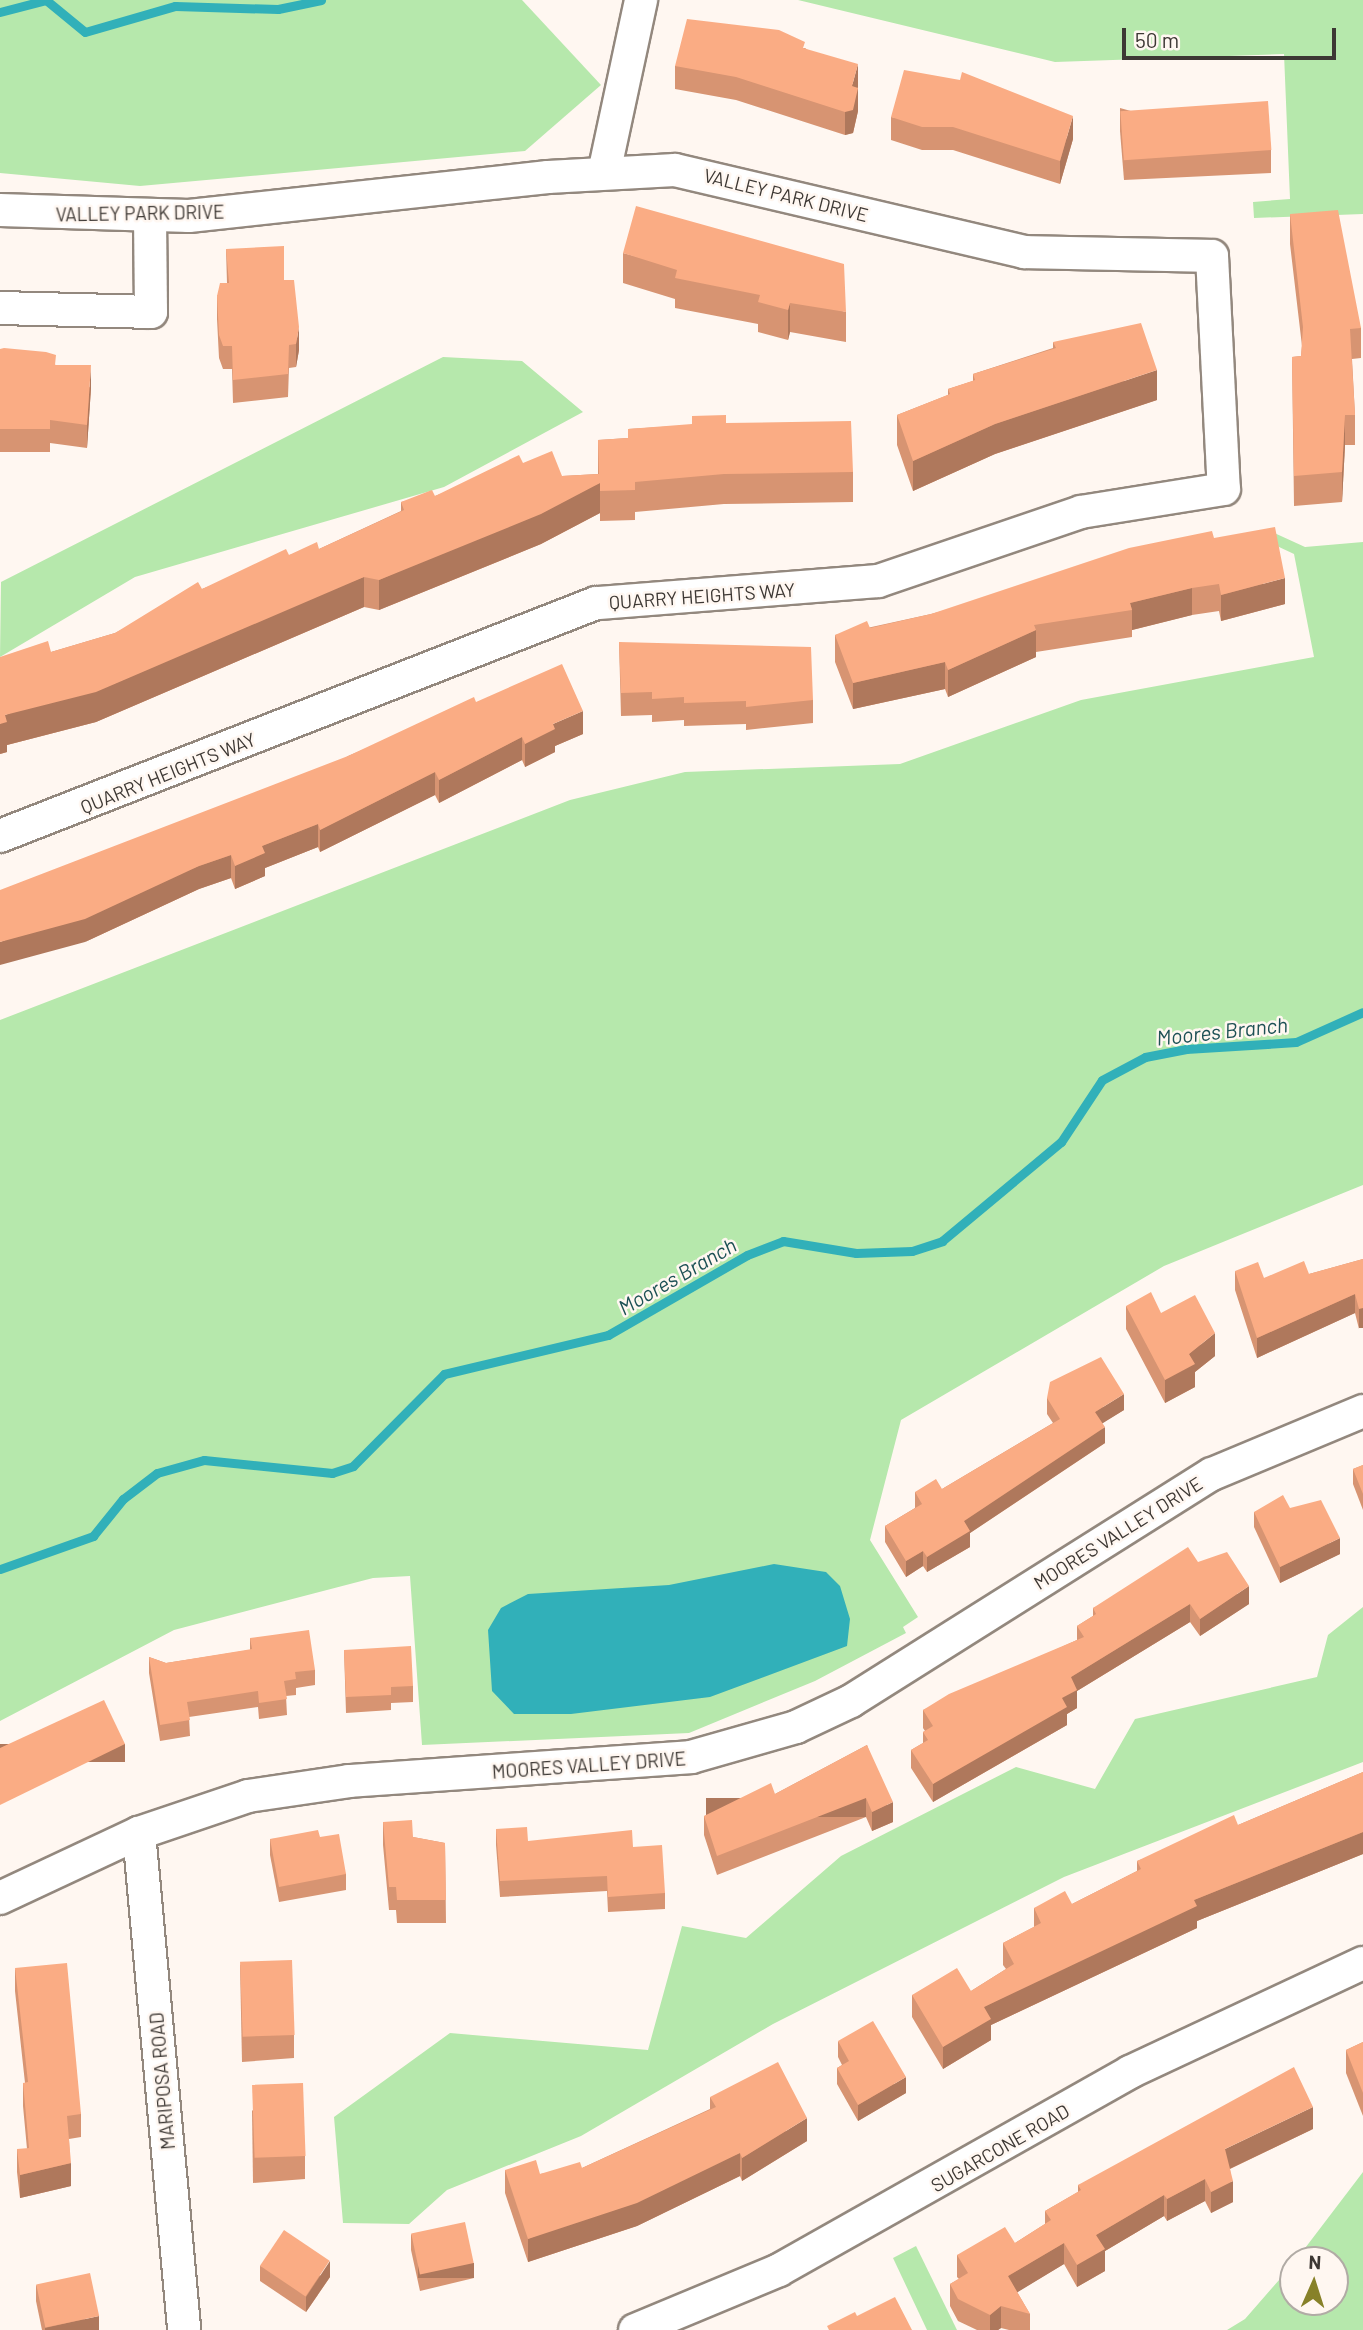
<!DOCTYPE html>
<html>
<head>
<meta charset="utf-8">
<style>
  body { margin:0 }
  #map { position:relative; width:1363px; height:2330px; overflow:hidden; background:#fff7f1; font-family:Barlow,sans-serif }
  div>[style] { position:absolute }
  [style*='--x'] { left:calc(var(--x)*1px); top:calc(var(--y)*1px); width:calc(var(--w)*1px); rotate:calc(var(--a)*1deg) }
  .green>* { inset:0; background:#b6e8ac }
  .water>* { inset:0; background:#31b0b9 }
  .stream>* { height:9px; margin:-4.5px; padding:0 4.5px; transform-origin:4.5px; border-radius:4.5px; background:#31b0b9 }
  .roads { filter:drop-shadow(2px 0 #93887e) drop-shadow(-2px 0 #93887e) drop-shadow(0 2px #93887e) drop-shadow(0 -2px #93887e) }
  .street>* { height:32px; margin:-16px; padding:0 16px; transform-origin:16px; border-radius:16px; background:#fff }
  .wall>* { inset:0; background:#d79472 }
  .shaded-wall>* { inset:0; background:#af785c; transform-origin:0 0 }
  .building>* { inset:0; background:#faac84; transform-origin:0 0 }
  span { translate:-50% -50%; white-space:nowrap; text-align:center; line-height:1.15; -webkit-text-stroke:5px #fff7f1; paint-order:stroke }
  .street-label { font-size:19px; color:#3d3834 }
  .water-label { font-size:21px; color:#1d5155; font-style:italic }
  .north { position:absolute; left:1279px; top:2246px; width:70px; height:70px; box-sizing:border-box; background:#fff7f1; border:2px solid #b1aba5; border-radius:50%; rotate:3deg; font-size:19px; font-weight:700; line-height:28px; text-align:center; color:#3d3834 }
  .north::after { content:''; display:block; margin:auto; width:24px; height:32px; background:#878129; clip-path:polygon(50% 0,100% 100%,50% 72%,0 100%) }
  .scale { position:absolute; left:1122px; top:28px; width:214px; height:32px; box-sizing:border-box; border:4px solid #3d3834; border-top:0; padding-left:9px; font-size:21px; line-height:24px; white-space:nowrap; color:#3d3834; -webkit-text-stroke:5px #fff7f1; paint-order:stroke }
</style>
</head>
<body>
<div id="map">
  <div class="green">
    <i style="clip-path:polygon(0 0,522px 0,601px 85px,525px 151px,140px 186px,0 173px)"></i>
    <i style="clip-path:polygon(798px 0,1363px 0,1363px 214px,1254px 218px,1253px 202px,1290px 199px,1284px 54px,1055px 62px)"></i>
    <i style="clip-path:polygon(443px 357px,522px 361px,583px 412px,444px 487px,135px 577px,0 657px,1px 582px)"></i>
    <i style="clip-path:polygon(1270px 531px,1305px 547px,1363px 542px,1363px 1185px,1164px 1266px,901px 1420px,870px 1540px,918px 1617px,903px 1627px,906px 1633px,815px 1681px,689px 1733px,422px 1745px,410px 1576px,373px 1578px,174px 1630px,0 1721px,0 1020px,570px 800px,685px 772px,900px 764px,1081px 700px,1314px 657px,1294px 554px,1264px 540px)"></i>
    <i style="clip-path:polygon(1363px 1607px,1363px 1762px,1064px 1877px,773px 2024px,581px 2136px,447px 2190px,409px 2224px,343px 2223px,334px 2117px,450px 2033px,648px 2050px,682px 1926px,746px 1938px,841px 1856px,1016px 1767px,1095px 1789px,1135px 1719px,1317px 1677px,1328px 1635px)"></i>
    <i style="clip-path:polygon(1363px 2172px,1363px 2330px,1227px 2330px,1245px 2319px,1293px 2264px,1293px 2302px,1335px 2302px,1335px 2260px,1296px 2260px)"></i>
    <i style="clip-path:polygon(916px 2246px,957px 2330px,927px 2330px,893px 2258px)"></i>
  </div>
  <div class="water">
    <i style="clip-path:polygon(774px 1564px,826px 1572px,840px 1586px,850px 1619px,847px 1646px,710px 1697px,571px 1714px,514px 1714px,492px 1691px,488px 1630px,501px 1608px,528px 1594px,669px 1585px)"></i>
  </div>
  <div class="stream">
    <i style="--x:0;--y:12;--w:48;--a:-14.6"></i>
    <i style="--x:46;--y:0;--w:50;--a:39.4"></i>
    <i style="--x:85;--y:32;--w:94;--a:-16.1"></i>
    <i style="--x:175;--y:6;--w:103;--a:1.7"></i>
    <i style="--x:278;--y:9;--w:44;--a:-11.8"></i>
    <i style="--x:0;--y:1569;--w:99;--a:-19.5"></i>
    <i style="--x:93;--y:1536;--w:48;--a:-51"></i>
    <i style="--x:123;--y:1499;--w:43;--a:-37.4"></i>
    <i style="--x:157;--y:1473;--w:49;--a:-15.5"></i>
    <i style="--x:204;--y:1460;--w:129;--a:5.8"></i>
    <i style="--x:332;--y:1473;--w:22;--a:-18"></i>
    <i style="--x:353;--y:1466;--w:129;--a:-45.3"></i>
    <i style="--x:444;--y:1374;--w:169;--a:-13.4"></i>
    <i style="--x:608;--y:1335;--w:160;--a:-29.9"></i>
    <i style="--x:747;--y:1255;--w:39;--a:-21"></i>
    <i style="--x:783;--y:1241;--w:74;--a:9.3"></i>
    <i style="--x:856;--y:1253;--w:56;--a:-2"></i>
    <i style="--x:912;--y:1251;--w:32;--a:-18"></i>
    <i style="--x:942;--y:1241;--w:155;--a:-39.8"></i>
    <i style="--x:1061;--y:1142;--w:74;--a:-56.5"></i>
    <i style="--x:1102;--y:1080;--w:49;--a:-28.1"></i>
    <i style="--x:1145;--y:1057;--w:42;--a:-11"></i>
    <i style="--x:1186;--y:1049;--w:110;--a:-3.6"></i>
    <i style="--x:1296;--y:1042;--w:73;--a:-24.1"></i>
  </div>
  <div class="roads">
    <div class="street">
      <i style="--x:604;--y:173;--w:177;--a:-77.9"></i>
      <i style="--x:0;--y:210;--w:189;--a:1.8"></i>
      <i style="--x:189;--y:216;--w:361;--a:-6.2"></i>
      <i style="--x:548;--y:177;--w:127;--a:-3.2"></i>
      <i style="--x:675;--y:170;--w:359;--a:13.2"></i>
      <i style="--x:1024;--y:252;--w:188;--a:1.2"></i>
      <i style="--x:1212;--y:256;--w:233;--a:87.1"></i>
      <i style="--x:1224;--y:489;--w:145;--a:170.9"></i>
      <i style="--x:1081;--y:512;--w:214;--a:161.2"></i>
      <i style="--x:878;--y:581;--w:283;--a:175.5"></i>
      <i style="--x:596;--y:603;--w:640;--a:158.65"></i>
      <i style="--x:0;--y:308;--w:151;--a:1.5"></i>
      <i style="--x:151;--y:312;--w:95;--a:-90.6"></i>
      <i style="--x:139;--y:1833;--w:499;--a:84.8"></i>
      <i style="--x:0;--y:1898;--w:153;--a:-25.1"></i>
      <i style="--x:139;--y:1833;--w:115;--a:-18.7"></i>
      <i style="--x:248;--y:1796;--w:102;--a:-8.4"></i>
      <i style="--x:349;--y:1781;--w:343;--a:-4"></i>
      <i style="--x:691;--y:1757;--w:109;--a:-15.9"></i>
      <i style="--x:796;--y:1727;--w:61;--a:-25.3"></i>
      <i style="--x:851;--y:1701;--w:426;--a:-32.2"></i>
      <i style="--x:1212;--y:1474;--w:164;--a:-22.6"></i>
      <i style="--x:635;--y:2330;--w:156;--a:-22.6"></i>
      <i style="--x:779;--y:2270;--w:403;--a:-29.4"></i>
      <i style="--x:1130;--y:2072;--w:257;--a:-25.1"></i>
    </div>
  </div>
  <div class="wall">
    <i style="clip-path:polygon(805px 48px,858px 88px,858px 111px,853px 133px,845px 135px,736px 100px,675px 89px,675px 66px)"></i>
    <i style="clip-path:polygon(1120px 108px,1271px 150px,1271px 173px,1124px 180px,1120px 131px)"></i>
    <i style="clip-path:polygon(891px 117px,1073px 139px,1060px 184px,953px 150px,922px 150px,891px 140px)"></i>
    <i style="clip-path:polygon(1290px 214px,1361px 328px,1361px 358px,1352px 359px,1355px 415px,1355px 445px,1345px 445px,1342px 502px,1294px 506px,1292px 357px,1301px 356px,1302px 346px,1290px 244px)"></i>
    <i style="clip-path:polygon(226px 249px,284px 280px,299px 350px,296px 367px,289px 368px,288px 397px,233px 403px,232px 369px,223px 369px,219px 358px,217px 319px,217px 296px,227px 283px)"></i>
    <i style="clip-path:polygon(623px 253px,846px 312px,846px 342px,790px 332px,788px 340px,758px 332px,758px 324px,675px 308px,675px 299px,623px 283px)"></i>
    <i style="clip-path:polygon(1053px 342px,1157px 400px,995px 454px,913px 491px,897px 445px,897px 415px,948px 395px,948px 389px,973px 381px,973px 374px,1053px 348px)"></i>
    <i style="clip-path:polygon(0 349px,56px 365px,91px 388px,87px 448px,50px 443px,50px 452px,0 452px)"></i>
    <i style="clip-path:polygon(726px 423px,853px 472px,853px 502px,724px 504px,635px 512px,635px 520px,600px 521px,600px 513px,541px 544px,379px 610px,364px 607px,96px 722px,7px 745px,7px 752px,0 754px,51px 652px,115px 633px,202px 589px,289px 555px,319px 549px,401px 511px,401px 502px,435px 496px,523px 463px,562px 476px,598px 474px,598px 440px,628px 438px,628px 429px)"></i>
    <i style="clip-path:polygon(1214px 538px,1285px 604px,1221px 621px,1219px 611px,1192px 615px,1132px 630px,1132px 637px,1036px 652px,1036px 657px,948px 697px,945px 689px,853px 709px,835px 662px,835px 635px,931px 614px)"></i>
    <i style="clip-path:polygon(619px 642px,813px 700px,813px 723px,746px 730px,746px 724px,684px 726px,684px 720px,652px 722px,652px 715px,621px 716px)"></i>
    <i style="clip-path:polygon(476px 702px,583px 734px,555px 746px,555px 752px,525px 767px,522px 760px,439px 803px,435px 795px,320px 852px,318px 847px,265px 868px,265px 876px,235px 889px,231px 878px,199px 889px,85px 942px,348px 756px)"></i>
    <i style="clip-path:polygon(1363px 1259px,1359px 1329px,1355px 1313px,1257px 1358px,1235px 1290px,1235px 1271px,1264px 1278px,1309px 1274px)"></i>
    <i style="clip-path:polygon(1126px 1306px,1161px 1313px,1215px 1356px,1195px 1372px,1195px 1387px,1165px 1403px,1126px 1329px)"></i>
    <i style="clip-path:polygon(1047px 1398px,1124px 1410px,1102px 1423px,1105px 1443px,970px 1533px,970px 1547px,927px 1572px,923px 1566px,906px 1577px,885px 1542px,885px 1526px,915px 1508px,915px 1492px,942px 1489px,1053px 1423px,1047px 1414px)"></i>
    <i style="clip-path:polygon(1363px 1465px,1363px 1510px,1353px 1484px,1353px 1469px)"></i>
    <i style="clip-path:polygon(1290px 1508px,1340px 1554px,1280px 1583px,1254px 1527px,1254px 1512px)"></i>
    <i style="clip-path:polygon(1198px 1562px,1249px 1604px,1200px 1636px,1190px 1622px,1077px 1691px,1077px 1708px,1067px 1714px,1067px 1725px,933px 1802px,911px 1768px,911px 1750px,923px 1743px,923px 1732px,925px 1731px,923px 1728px,923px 1710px,1077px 1640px,1077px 1626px,1093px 1616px,1093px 1608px)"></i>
    <i style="clip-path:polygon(250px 1638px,315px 1670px,315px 1685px,296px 1688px,296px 1695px,286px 1696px,287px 1715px,259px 1719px,258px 1707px,189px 1717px,190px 1736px,160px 1741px,149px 1673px,149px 1657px,166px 1663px,250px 1650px)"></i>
    <i style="clip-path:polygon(344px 1650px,413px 1686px,413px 1702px,391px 1703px,391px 1710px,346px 1713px)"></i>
    <i style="clip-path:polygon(867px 1745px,893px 1822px,872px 1831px,866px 1817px,717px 1875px,704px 1835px,704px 1816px,775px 1794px)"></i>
    <i style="clip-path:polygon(1363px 1772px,1363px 1854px,1197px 1921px,1197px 1928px,991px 2025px,991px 2040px,943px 2069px,912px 2017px,912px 1995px,971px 1991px,1006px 1969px,1003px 1965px,1003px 1943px,1034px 1927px,1034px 1908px,1072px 1904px,1137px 1871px,1137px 1861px,1238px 1825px)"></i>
    <i style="clip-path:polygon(383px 1822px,413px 1837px,445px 1843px,446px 1923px,397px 1923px,396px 1910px,389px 1910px,383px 1845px)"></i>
    <i style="clip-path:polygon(496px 1829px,528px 1841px,633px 1847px,665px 1893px,665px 1909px,608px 1912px,607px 1891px,500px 1897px,496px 1845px)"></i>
    <i style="clip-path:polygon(320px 1837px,346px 1874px,346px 1890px,279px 1902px,270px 1855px,270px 1839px)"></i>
    <i style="clip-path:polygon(240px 1964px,294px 2035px,294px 2058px,242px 2062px)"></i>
    <i style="clip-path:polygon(15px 1968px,81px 2114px,81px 2137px,69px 2139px,71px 2186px,20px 2198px,17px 2172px,17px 2149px,27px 2149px,23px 2106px,23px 2083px,25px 2083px,15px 1991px)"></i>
    <i style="clip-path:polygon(838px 2041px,906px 2093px,858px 2121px,837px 2084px,837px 2068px,842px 2065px,838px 2057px)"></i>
    <i style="clip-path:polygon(1363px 2042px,1363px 2116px,1346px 2073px,1346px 2050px)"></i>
    <i style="clip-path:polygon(710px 2097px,807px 2141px,742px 2181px,740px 2176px,637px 2226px,528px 2262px,505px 2193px,505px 2170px,540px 2174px,582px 2168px,710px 2109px)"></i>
    <i style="clip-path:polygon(252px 2110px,305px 2156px,305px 2179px,253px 2183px)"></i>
    <i style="clip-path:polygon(1313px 2129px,1230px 2169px,1233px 2202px,1211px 2213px,1205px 2201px,1167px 2221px,1164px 2216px,1105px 2251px,1105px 2271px,1077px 2287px,1064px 2264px,1017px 2292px,1030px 2314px,1030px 2330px,1009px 2330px,1001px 2328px,998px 2330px,977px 2330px,958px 2321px,950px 2306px,950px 2284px,959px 2279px,957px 2277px,957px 2255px,1015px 2243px,1045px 2224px,1045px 2211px,1078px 2192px,1078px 2185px)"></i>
    <i style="clip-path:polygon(411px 2234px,474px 2278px,420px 2291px,411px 2250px)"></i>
    <i style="clip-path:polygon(260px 2266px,330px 2277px,306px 2312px,260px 2281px)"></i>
    <i style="clip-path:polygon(36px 2285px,99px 2330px,42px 2330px,36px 2301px)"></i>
  </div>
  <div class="shaded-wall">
    <i style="clip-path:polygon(858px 64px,858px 87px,852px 109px,852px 86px)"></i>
    <i style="clip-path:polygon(858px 88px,858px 111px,853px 133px,845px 135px,845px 112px)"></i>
    <i style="clip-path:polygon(1073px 116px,1073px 139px,1060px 184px,1060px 161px)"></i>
    <i style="clip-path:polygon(790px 303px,790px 332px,788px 340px,788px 310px)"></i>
    <i style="clip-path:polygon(299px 327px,299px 350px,296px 367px,296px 344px)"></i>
    <i style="clip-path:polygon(91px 365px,91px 388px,87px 448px,87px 425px)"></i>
    <i style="clip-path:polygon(1157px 370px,1157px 400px,995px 454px,913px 491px,913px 461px,995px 424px)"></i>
    <i style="clip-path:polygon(1345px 415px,1345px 445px,1342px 502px,1342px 472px)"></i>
    <i style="clip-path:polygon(600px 483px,600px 513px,541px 544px,379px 610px,379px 580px)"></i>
    <i style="clip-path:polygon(364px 577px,364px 607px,96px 722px,7px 745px,7px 752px,0 754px,0 724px,5px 715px)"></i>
    <i style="clip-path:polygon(1285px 578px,1285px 604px,1221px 621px,1221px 595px)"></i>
    <i style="clip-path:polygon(1192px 588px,1192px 615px,1132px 630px,1132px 610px,1130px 603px)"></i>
    <i style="clip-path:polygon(1036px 630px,1036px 657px,948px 697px,948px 670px)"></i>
    <i style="clip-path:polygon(945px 662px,945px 689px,853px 709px,853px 683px)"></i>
    <i style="clip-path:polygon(583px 711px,583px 734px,555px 746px,555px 752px,525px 767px,525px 744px,553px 724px)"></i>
    <i style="clip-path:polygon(522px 737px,522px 760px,439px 803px,439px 780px)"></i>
    <i style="clip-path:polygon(435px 772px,435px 795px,320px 852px,320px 830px)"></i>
    <i style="clip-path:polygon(318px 824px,318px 847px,265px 868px,265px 876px,235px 889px,235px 866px,262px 846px)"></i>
    <i style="clip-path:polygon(231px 855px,231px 878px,199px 889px,85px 942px,0 965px,0 942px,199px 866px)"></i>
    <i style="clip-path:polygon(1355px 1294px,1355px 1313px,1257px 1358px,1257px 1338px)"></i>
    <i style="left:1363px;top:1308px;width:20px;height:4px;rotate:90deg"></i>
    <i style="clip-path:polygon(1215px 1333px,1215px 1356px,1195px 1372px,1195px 1387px,1165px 1403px,1165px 1380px,1189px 1354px)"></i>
    <i style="clip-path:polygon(1124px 1394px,1124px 1410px,1095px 1428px,1095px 1412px)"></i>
    <i style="clip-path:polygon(1105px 1427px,1105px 1443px,970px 1533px,970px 1547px,927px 1572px,927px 1557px,964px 1521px)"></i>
    <i style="clip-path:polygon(1340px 1538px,1340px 1554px,1280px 1583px,1280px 1567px)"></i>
    <i style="clip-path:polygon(923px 1551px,923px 1566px,906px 1577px,906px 1561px)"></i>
    <i style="clip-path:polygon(1249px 1586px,1249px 1604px,1200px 1636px,1200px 1619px)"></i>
    <i style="clip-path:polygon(1190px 1604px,1190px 1622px,1077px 1691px,1077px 1708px,1067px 1714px,1067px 1725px,933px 1802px,933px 1784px,1071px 1677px)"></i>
    <i style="left:125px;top:1744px;width:18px;height:139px;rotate:90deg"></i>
    <i style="left:866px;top:1798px;width:19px;height:160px;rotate:90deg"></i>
    <i style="clip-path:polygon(893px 1802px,893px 1822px,872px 1831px,872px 1812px)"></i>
    <i style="clip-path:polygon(1363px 1832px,1363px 1854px,1197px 1921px,1197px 1928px,991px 2025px,991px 2040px,943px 2069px,943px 2047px,984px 2007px,1194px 1900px)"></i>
    <i style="clip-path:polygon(906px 2077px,906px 2093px,858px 2121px,858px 2105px)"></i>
    <i style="clip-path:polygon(1313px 2107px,1313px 2129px,1225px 2171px,1225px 2149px)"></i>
    <i style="clip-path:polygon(807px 2118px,807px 2141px,742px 2181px,742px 2158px)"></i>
    <i style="clip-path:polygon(740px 2153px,740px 2176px,637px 2226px,528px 2262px,528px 2239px)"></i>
    <i style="clip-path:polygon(71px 2163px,71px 2186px,20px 2198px,20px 2175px)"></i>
    <i style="clip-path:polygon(1205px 2179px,1205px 2201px,1167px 2221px,1167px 2199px)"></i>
    <i style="clip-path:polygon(1233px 2181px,1233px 2202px,1211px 2213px,1211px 2192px)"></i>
    <i style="clip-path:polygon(1164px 2195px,1164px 2216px,1105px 2251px,1105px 2271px,1077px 2287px,1077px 2265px,1096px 2235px)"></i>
    <i style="clip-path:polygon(1064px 2243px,1064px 2264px,1008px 2298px,1008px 2276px)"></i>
    <i style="clip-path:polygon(330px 2261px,330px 2277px,306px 2312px,306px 2297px)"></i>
    <i style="left:474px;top:2263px;width:15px;height:56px;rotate:90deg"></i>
    <i style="clip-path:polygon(1001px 2306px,1001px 2328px,998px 2330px,990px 2330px,990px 2315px)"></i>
    <i style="clip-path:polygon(99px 2316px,99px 2330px,45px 2330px,45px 2328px)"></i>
  </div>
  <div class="building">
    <i style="clip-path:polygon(687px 19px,779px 30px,805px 42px,803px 48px,858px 64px,852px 86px,858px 88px,853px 110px,845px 112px,736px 77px,675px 66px)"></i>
    <i style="clip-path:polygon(904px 70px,960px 80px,962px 72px,1073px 116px,1060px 161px,953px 127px,922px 127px,891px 117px)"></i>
    <i style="left:1268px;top:101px;width:49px;height:148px;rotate:86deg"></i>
    <i style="clip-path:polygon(636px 206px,844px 264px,846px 312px,790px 303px,788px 310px,758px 302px,760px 295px,675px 278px,677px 270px,623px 253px)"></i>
    <i style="clip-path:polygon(1338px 210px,1361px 328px,1350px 329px,1355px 415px,1345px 415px,1342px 472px,1294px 476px,1292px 357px,1301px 356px,1303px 327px,1290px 214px)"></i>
    <i style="clip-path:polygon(284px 246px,284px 280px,294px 280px,299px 327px,296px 344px,289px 345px,288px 374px,233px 380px,232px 346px,223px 346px,219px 335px,217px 296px,220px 283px,229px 283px,226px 249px)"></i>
    <i style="clip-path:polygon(1141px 323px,1157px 370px,995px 424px,913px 461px,897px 415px,950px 394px,948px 389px,975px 380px,973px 374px,1056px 348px,1053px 342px)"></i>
    <i style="clip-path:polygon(4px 348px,46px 352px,56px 355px,55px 365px,91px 365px,87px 425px,50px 420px,50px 429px,0 429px,0 349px)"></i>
    <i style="clip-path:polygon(726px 415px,726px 423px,851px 421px,853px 472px,724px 474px,635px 482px,635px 490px,600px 491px,600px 483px,541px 514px,379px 580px,364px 577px,96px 692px,5px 715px,7px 722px,0 724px,0 657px,48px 641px,51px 652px,115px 633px,198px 582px,202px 589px,286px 549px,289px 555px,317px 542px,319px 549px,404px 510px,401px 502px,432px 490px,435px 496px,519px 455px,523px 463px,552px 451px,562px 476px,599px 474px,598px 440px,628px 438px,628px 429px,692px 424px,692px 416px)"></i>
    <i style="clip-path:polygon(1275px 527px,1285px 578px,1221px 595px,1219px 584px,1192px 588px,1130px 603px,1132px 610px,1034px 625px,1036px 630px,948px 670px,945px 662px,853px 683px,835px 635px,867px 621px,870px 628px,931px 614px,1129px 548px,1212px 531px,1214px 538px)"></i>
    <i style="clip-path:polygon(619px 642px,811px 647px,813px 700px,746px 707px,746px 701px,684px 703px,684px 697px,652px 699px,652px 692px,621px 693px)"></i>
    <i style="clip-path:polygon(562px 664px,583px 711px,553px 724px,555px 729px,525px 744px,522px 737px,439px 780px,435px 772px,320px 830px,318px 824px,262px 846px,265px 853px,235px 866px,231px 855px,199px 866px,85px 919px,0 942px,0 890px,348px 756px,474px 697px,476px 702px)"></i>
    <i style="clip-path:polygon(1363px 1259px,1363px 1308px,1359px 1309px,1355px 1294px,1257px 1338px,1235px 1271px,1258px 1262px,1264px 1278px,1304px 1261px,1309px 1274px)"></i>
    <i style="clip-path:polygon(1151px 1292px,1161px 1313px,1195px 1295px,1215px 1333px,1189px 1354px,1195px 1364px,1165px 1380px,1126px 1306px)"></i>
    <i style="clip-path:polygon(1101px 1357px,1124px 1394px,1095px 1412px,1105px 1427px,964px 1521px,970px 1531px,927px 1557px,923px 1551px,906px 1561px,885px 1526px,922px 1504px,915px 1492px,936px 1479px,942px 1489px,1060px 1419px,1047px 1398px,1050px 1382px)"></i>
    <i style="clip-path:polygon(1363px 1465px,1363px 1494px,1353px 1469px)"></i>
    <i style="clip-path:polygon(1283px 1495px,1290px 1508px,1321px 1500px,1340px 1538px,1280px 1567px,1254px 1512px)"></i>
    <i style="clip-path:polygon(1188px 1547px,1198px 1562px,1227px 1552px,1249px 1586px,1200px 1619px,1190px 1604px,1071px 1677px,1077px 1690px,1062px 1698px,1067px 1707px,933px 1784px,911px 1750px,928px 1740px,923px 1732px,933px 1726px,923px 1710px,949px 1694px,1084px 1637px,1077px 1626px,1096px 1614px,1093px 1608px)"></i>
    <i style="clip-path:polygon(309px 1630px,315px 1670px,295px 1672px,296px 1679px,284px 1681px,287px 1699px,259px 1703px,258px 1691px,187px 1702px,190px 1720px,160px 1725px,149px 1657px,166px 1663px,252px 1649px,250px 1638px)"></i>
    <i style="clip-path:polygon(411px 1646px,413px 1686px,391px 1687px,391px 1695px,346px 1697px,344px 1650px)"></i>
    <i style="clip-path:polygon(104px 1700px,125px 1744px,0 1805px,0 1748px)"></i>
    <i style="clip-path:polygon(867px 1745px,893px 1802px,872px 1812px,866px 1798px,717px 1856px,704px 1816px,771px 1783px,775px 1794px)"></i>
    <i style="clip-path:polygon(1363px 1772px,1363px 1832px,1194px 1900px,1197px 1906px,984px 2007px,991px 2019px,943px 2047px,912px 1995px,957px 1968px,971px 1991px,1014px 1964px,1003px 1943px,1041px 1923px,1034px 1908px,1065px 1891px,1072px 1904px,1141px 1869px,1137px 1861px,1234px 1815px,1238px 1825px)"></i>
    <i style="clip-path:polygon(412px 1820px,413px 1837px,445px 1843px,446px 1900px,397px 1900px,396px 1887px,389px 1887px,383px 1822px)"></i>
    <i style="clip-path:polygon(527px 1827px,528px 1841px,632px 1830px,633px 1847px,662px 1845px,665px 1893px,608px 1897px,607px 1876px,500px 1881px,496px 1829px)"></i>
    <i style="clip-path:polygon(318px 1830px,320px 1837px,339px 1834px,346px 1874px,279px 1887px,270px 1839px)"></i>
    <i style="left:292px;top:1960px;width:75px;height:52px;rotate:88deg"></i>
    <i style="clip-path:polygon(67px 1963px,81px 2114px,67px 2116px,71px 2163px,20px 2175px,17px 2149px,29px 2148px,23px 2083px,28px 2082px,15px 1968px)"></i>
    <i style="clip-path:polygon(873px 2021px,906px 2077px,858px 2105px,837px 2068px,849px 2061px,838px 2041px)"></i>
    <i style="clip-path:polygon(1363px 2042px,1363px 2093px,1346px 2050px)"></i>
    <i style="clip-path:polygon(778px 2062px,807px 2118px,742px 2158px,740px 2153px,637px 2203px,528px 2239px,505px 2170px,536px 2160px,540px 2174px,580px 2162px,582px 2168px,716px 2107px,710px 2097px)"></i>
    <i style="clip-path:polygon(1294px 2067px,1313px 2107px,1225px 2149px,1233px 2181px,1211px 2192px,1205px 2179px,1167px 2199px,1164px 2195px,1096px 2235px,1105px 2249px,1077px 2265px,1064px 2243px,1008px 2276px,1030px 2314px,1001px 2306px,990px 2315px,958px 2299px,950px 2284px,968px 2273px,957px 2255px,1005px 2227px,1015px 2243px,1051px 2220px,1045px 2211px,1081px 2190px,1078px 2185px)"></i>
    <i style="left:303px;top:2083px;width:73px;height:51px;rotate:88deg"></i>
    <i style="left:465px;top:2222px;width:42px;height:55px;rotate:78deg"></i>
    <i style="left:284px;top:2230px;width:55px;height:43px;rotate:34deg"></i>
    <i style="left:90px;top:2273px;width:44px;height:55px;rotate:78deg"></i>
    <i style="clip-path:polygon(895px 2297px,912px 2330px,829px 2330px,827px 2326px,855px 2312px,857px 2316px)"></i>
  </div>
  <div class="street-label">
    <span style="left:786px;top:195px;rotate:14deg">VALLEY PARK DRIVE</span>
    <span style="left:140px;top:213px;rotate:-1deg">VALLEY PARK DRIVE</span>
    <span style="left:702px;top:596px;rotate:-4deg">QUARRY HEIGHTS WAY</span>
    <span style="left:168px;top:773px;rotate:-22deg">QUARRY HEIGHTS WAY</span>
    <span style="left:1118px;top:1533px;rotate:-32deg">MOORES VALLEY DRIVE</span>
    <span style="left:589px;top:1765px;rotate:-4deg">MOORES VALLEY DRIVE</span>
    <span style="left:162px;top:2081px;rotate:-95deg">MARIPOSA ROAD</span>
    <span style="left:1000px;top:2148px;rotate:-30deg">SUGARCONE ROAD</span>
  </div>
  <div class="water-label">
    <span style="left:1222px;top:1031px;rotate:-6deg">Moores Branch</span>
    <span style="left:677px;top:1276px;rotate:-30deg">Moores Branch</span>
  </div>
  <div class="north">N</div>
  <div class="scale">50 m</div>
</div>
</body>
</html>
